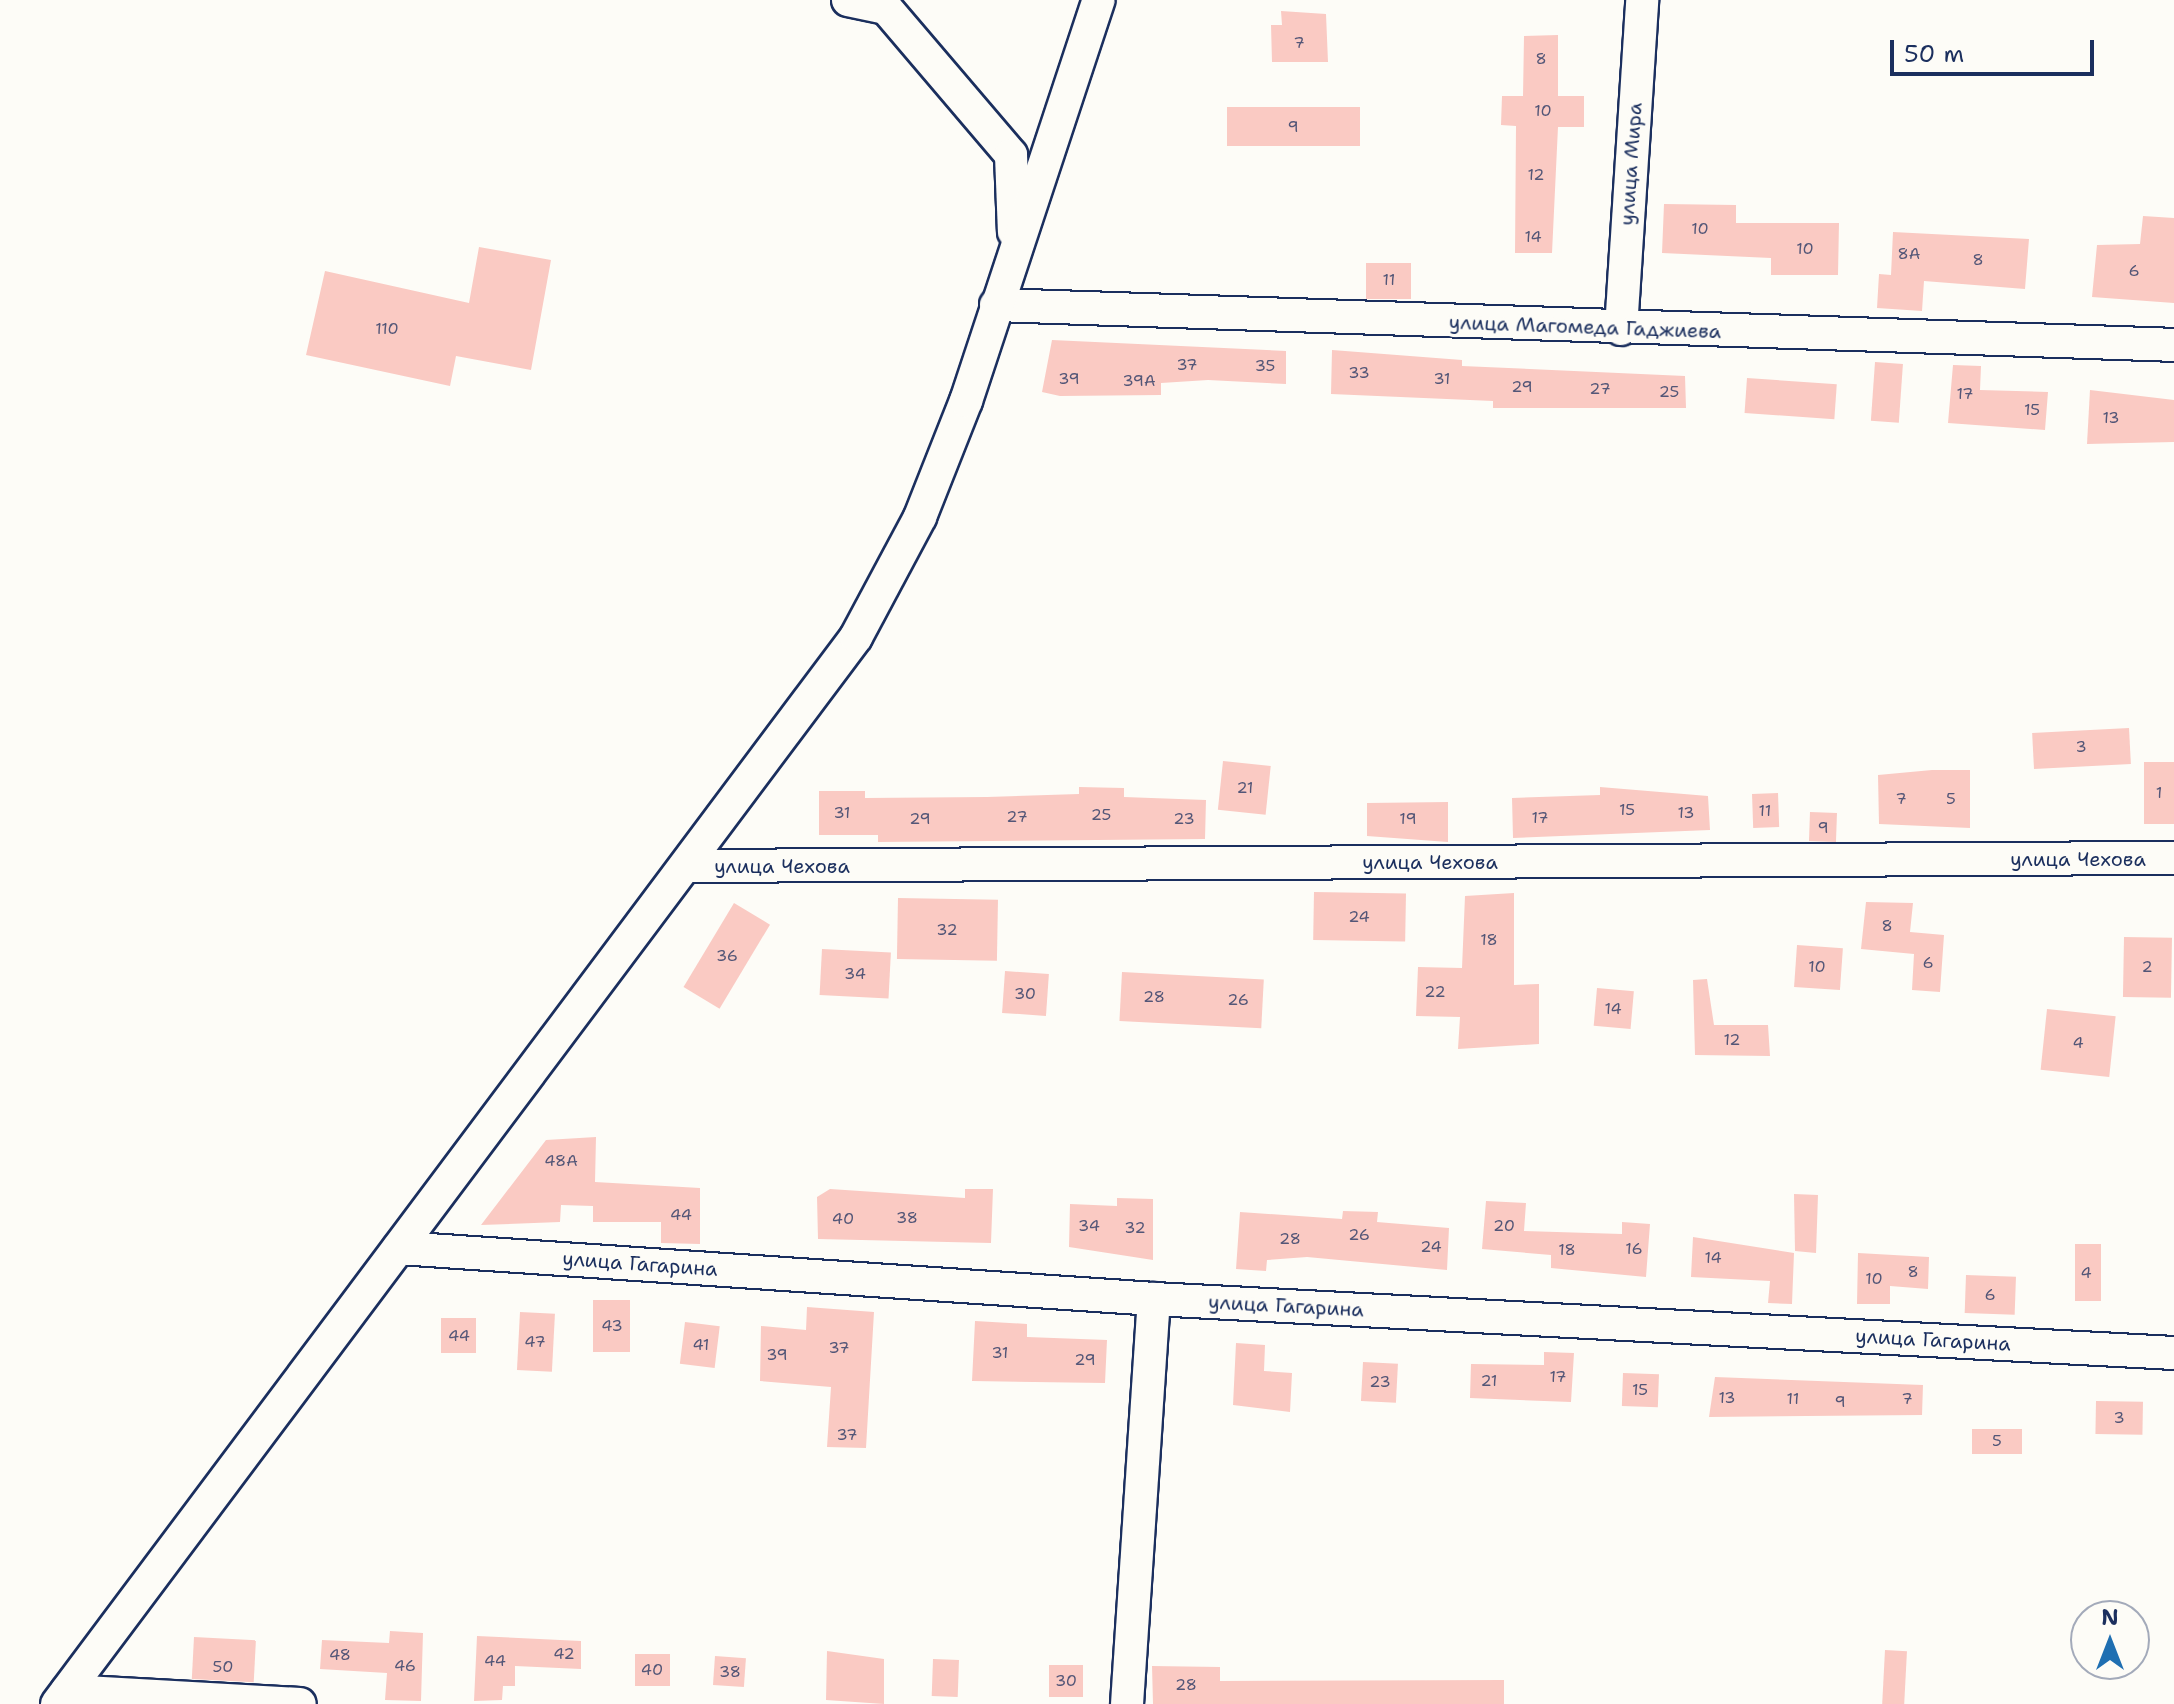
<!DOCTYPE html>
<html>
<head>
<meta charset="utf-8">
<style>
  body { margin:0 }
  #map { position:relative; width:2174px; height:1704px; overflow:hidden; background:#fdfcf7; font-family:"Shantell Sans",sans-serif }
  div>[style] { position:absolute }
  [style*='--x'] { left:calc(var(--x)*1px); top:calc(var(--y)*1px); width:calc(var(--w)*1px); rotate:calc(var(--a)*1deg) }
  .building>* { inset:0; background:#facac3; transform-origin:0 0 }
  .roads { filter:drop-shadow(2px 0 #1b2f5e) drop-shadow(-2px 0 #1b2f5e) drop-shadow(0 2px #1b2f5e) drop-shadow(0 -2px #1b2f5e) }
  .street>* { height:32px; margin:-16px; padding:0 16px; transform-origin:16px; border-radius:16px; background:#fdfcf7 }
  span { translate:-50% -50%; white-space:nowrap; text-align:center; line-height:1.15; -webkit-text-stroke:6px #fdfcf7; paint-order:stroke }
  .number-label { font-size:16px; color:#535677 }
  .number-label span { -webkit-text-stroke-width:0 }
  .street-label { font-size:20px; color:#1b2f5e }
  .north { position:absolute; left:2070px; top:1600px; width:80px; height:80px; box-sizing:border-box; background:#fdfcf7; border:2px solid #a3aaba; border-radius:50%; rotate:0deg; font-size:22px; font-weight:700; line-height:32px; text-align:center; color:#1b2f5e }
  .north::after { content:''; display:block; margin:auto; width:28px; height:36px; background:#1f6fb2; clip-path:polygon(50% 0,100% 100%,50% 72%,0 100%) }
  .scale { position:absolute; left:1890px; top:40px; width:204px; height:36px; box-sizing:border-box; border:4px solid #1b2f5e; border-top:0; padding-left:10px; font-size:24px; line-height:28px; white-space:nowrap; color:#1b2f5e; -webkit-text-stroke:6px #fdfcf7; paint-order:stroke }
</style>
</head>
<body>
<div id="map">
  <div class="building">
    <i style="clip-path:polygon(1281px 11px,1326px 14px,1328px 62px,1272px 62px,1271px 25px,1282px 25px)"></i>
    <i style="clip-path:polygon(1558px 35px,1558px 96px,1584px 96px,1584px 127px,1558px 127px,1552px 253px,1515px 253px,1516px 126px,1501px 125px,1502px 96px,1523px 96px,1524px 36px)"></i>
    <i style="left:1360px;top:107px;width:39px;height:133px;rotate:90deg"></i>
    <i style="clip-path:polygon(1664px 204px,1736px 205px,1736px 223px,1839px 223px,1838px 275px,1771px 275px,1771px 258px,1662px 253px)"></i>
    <i style="clip-path:polygon(2143px 216px,2174px 218px,2174px 303px,2092px 297px,2097px 245px,2140px 244px)"></i>
    <i style="clip-path:polygon(1893px 232px,2029px 239px,2025px 289px,1924px 281px,1922px 311px,1877px 308px,1879px 274px,1891px 275px)"></i>
    <i style="clip-path:polygon(479px 247px,551px 260px,531px 370px,456px 356px,450px 386px,306px 355px,325px 271px,469px 303px)"></i>
    <i style="left:1366px;top:263px;width:45px;height:36px"></i>
    <i style="clip-path:polygon(1052px 340px,1286px 351px,1286px 384px,1208px 380px,1161px 383px,1161px 395px,1060px 396px,1042px 392px)"></i>
    <i style="clip-path:polygon(1332px 350px,1462px 360px,1462px 366px,1685px 376px,1686px 408px,1493px 408px,1493px 401px,1331px 394px)"></i>
    <i style="left:1875px;top:362px;width:28px;height:59px;rotate:4deg"></i>
    <i style="clip-path:polygon(1953px 365px,1981px 366px,1980px 390px,2048px 392px,2045px 430px,1948px 423px)"></i>
    <i style="left:1747px;top:378px;width:90px;height:35px;rotate:4deg"></i>
    <i style="clip-path:polygon(2090px 390px,2174px 400px,2174px 442px,2087px 444px)"></i>
    <i style="left:2129px;top:728px;width:36px;height:97px;rotate:87deg"></i>
    <i style="left:1223px;top:761px;width:48px;height:49px;rotate:6deg"></i>
    <i style="left:2174px;top:762px;width:62px;height:30px;rotate:90deg"></i>
    <i style="clip-path:polygon(1932px 770px,1970px 770px,1970px 828px,1879px 824px,1878px 775px)"></i>
    <i style="clip-path:polygon(1079px 787px,1124px 788px,1124px 797px,1206px 800px,1205px 839px,878px 842px,878px 835px,819px 835px,819px 791px,865px 791px,865px 798px,987px 797px,1079px 794px)"></i>
    <i style="clip-path:polygon(1600px 787px,1708px 796px,1710px 830px,1513px 838px,1512px 798px,1600px 795px)"></i>
    <i style="left:1778px;top:793px;width:34px;height:26px;rotate:88deg"></i>
    <i style="clip-path:polygon(1448px 802px,1448px 842px,1367px 836px,1367px 803px)"></i>
    <i style="left:1810px;top:812px;width:27px;height:29px;rotate:2deg"></i>
    <i style="left:1314px;top:892px;width:92px;height:48px;rotate:1deg"></i>
    <i style="clip-path:polygon(1514px 893px,1514px 985px,1539px 984px,1539px 1044px,1458px 1049px,1460px 1017px,1416px 1016px,1418px 967px,1462px 968px,1465px 896px)"></i>
    <i style="left:898px;top:898px;width:100px;height:61px;rotate:1deg"></i>
    <i style="clip-path:polygon(1866px 902px,1913px 903px,1910px 932px,1944px 935px,1940px 992px,1912px 990px,1914px 954px,1861px 949px)"></i>
    <i style="left:734px;top:903px;width:42px;height:98px;rotate:31deg"></i>
    <i style="left:2124px;top:937px;width:48px;height:60px;rotate:1deg"></i>
    <i style="left:1797px;top:945px;width:46px;height:42px;rotate:4deg"></i>
    <i style="left:822px;top:949px;width:69px;height:46px;rotate:3deg"></i>
    <i style="left:1005px;top:971px;width:44px;height:42px;rotate:4deg"></i>
    <i style="left:1122px;top:972px;width:142px;height:49px;rotate:3deg"></i>
    <i style="clip-path:polygon(1707px 979px,1714px 1025px,1768px 1025px,1770px 1056px,1695px 1055px,1693px 980px)"></i>
    <i style="left:1597px;top:988px;width:37px;height:38px;rotate:5deg"></i>
    <i style="left:2047px;top:1009px;width:69px;height:61px;rotate:6deg"></i>
    <i style="clip-path:polygon(596px 1137px,595px 1182px,700px 1188px,700px 1244px,661px 1243px,661px 1222px,593px 1222px,593px 1206px,561px 1205px,560px 1222px,481px 1225px,546px 1140px)"></i>
    <i style="clip-path:polygon(830px 1189px,965px 1198px,965px 1189px,993px 1189px,991px 1243px,818px 1239px,817px 1197px)"></i>
    <i style="clip-path:polygon(1794px 1194px,1818px 1195px,1816px 1253px,1795px 1251px)"></i>
    <i style="clip-path:polygon(1117px 1198px,1153px 1199px,1153px 1260px,1069px 1247px,1070px 1204px,1117px 1206px)"></i>
    <i style="clip-path:polygon(1486px 1201px,1526px 1203px,1524px 1231px,1622px 1234px,1622px 1222px,1650px 1224px,1646px 1277px,1551px 1268px,1551px 1255px,1482px 1249px)"></i>
    <i style="clip-path:polygon(1343px 1211px,1378px 1212px,1377px 1222px,1449px 1228px,1447px 1270px,1307px 1257px,1267px 1260px,1266px 1271px,1236px 1269px,1240px 1212px,1342px 1219px)"></i>
    <i style="clip-path:polygon(1693px 1237px,1794px 1253px,1792px 1304px,1768px 1303px,1770px 1281px,1691px 1277px)"></i>
    <i style="left:2075px;top:1244px;width:26px;height:57px"></i>
    <i style="clip-path:polygon(1858px 1253px,1929px 1257px,1928px 1289px,1890px 1286px,1890px 1304px,1857px 1304px)"></i>
    <i style="left:1966px;top:1275px;width:50px;height:38px;rotate:2deg"></i>
    <i style="left:593px;top:1300px;width:37px;height:52px"></i>
    <i style="clip-path:polygon(807px 1307px,874px 1312px,866px 1448px,827px 1447px,831px 1387px,760px 1381px,761px 1326px,806px 1330px)"></i>
    <i style="left:520px;top:1312px;width:35px;height:58px;rotate:3deg"></i>
    <i style="left:441px;top:1318px;width:35px;height:35px"></i>
    <i style="clip-path:polygon(975px 1321px,1027px 1324px,1027px 1337px,1107px 1340px,1105px 1383px,972px 1381px)"></i>
    <i style="left:685px;top:1322px;width:35px;height:42px;rotate:7deg"></i>
    <i style="clip-path:polygon(1236px 1343px,1265px 1345px,1264px 1371px,1292px 1373px,1290px 1412px,1233px 1405px)"></i>
    <i style="clip-path:polygon(1544px 1352px,1574px 1353px,1571px 1402px,1470px 1398px,1471px 1364px,1544px 1365px)"></i>
    <i style="left:1363px;top:1362px;width:35px;height:39px;rotate:3deg"></i>
    <i style="left:1623px;top:1373px;width:36px;height:33px;rotate:2deg"></i>
    <i style="clip-path:polygon(1715px 1377px,1923px 1385px,1922px 1415px,1709px 1417px)"></i>
    <i style="left:2096px;top:1401px;width:47px;height:33px;rotate:1deg"></i>
    <i style="left:1972px;top:1429px;width:50px;height:25px"></i>
    <i style="clip-path:polygon(390px 1631px,423px 1633px,421px 1701px,385px 1700px,387px 1673px,320px 1669px,322px 1640px,389px 1643px)"></i>
    <i style="clip-path:polygon(477px 1636px,581px 1641px,581px 1669px,515px 1666px,515px 1686px,503px 1686px,502px 1700px,474px 1701px)"></i>
    <i style="left:194px;top:1637px;width:62px;height:42px;rotate:3deg"></i>
    <i style="left:1885px;top:1650px;width:22px;height:54px;rotate:3deg"></i>
    <i style="clip-path:polygon(827px 1651px,884px 1659px,884px 1704px,826px 1700px)"></i>
    <i style="left:635px;top:1654px;width:35px;height:32px"></i>
    <i style="left:715px;top:1656px;width:31px;height:29px;rotate:4deg"></i>
    <i style="left:933px;top:1659px;width:26px;height:37px;rotate:2deg"></i>
    <i style="left:1049px;top:1665px;width:34px;height:32px"></i>
    <i style="clip-path:polygon(1152px 1666px,1220px 1667px,1220px 1681px,1504px 1680px,1504px 1704px,1153px 1704px)"></i>
  </div>
  <div class="roads">
    <div class="street">
      <i style="--x:848;--y:0;--w:39;--a:12"></i>
      <i style="--x:886;--y:8;--w:193;--a:49.6"></i>
      <i style="--x:1011;--y:155;--w:77;--a:87.8"></i>
      <i style="--x:996;--y:305;--w:1179;--a:1.94"></i>
      <i style="--x:1621;--y:329;--w:330;--a:-86.3"></i>
      <i style="--x:686;--y:866;--w:1488;--a:-0.31"></i>
      <i style="--x:399;--y:1248;--w:757;--a:3.86"></i>
      <i style="--x:1154;--y:1299;--w:1021;--a:3.03"></i>
      <i style="--x:67;--y:1691;--w:233;--a:3.2"></i>
      <i style="--x:57;--y:1704;--w:1333;--a:-53.17"></i>
      <i style="--x:856;--y:637;--w:136;--a:-61.9"></i>
      <i style="--x:920;--y:517;--w:125;--a:-68.4"></i>
      <i style="--x:966;--y:401;--w:422;--a:-71.7"></i>
      <i style="--x:1127;--y:1704;--w:406;--a:-86.2"></i>
    </div>
  </div>
  <div class="number-label">
    <span style="left:1299px;top:43px">7</span>
    <span style="left:1541px;top:59px">8</span>
    <span style="left:1543px;top:111px">10</span>
    <span style="left:1293px;top:127px">9</span>
    <span style="left:1536px;top:175px">12</span>
    <span style="left:1700px;top:229px">10</span>
    <span style="left:1533px;top:237px">14</span>
    <span style="left:1805px;top:249px">10</span>
    <span style="left:1909px;top:254px">8А</span>
    <span style="left:1978px;top:260px">8</span>
    <span style="left:2134px;top:271px">6</span>
    <span style="left:1389px;top:280px">11</span>
    <span style="left:387px;top:329px">110</span>
    <span style="left:1187px;top:365px">37</span>
    <span style="left:1265px;top:366px">35</span>
    <span style="left:1359px;top:373px">33</span>
    <span style="left:1069px;top:379px">39</span>
    <span style="left:1442px;top:379px">31</span>
    <span style="left:1139px;top:381px">39А</span>
    <span style="left:1522px;top:387px">29</span>
    <span style="left:1600px;top:389px">27</span>
    <span style="left:1669px;top:392px">25</span>
    <span style="left:1965px;top:394px">17</span>
    <span style="left:2032px;top:410px">15</span>
    <span style="left:2111px;top:418px">13</span>
    <span style="left:2081px;top:747px">3</span>
    <span style="left:1245px;top:788px">21</span>
    <span style="left:2159px;top:793px">1</span>
    <span style="left:1901px;top:799px">7</span>
    <span style="left:1951px;top:799px">5</span>
    <span style="left:1627px;top:810px">15</span>
    <span style="left:1765px;top:811px">11</span>
    <span style="left:842px;top:813px">31</span>
    <span style="left:1686px;top:813px">13</span>
    <span style="left:1101px;top:815px">25</span>
    <span style="left:1017px;top:817px">27</span>
    <span style="left:1540px;top:818px">17</span>
    <span style="left:920px;top:819px">29</span>
    <span style="left:1184px;top:819px">23</span>
    <span style="left:1408px;top:819px">19</span>
    <span style="left:1823px;top:828px">9</span>
    <span style="left:1359px;top:917px">24</span>
    <span style="left:1887px;top:926px">8</span>
    <span style="left:947px;top:930px">32</span>
    <span style="left:1489px;top:940px">18</span>
    <span style="left:727px;top:956px">36</span>
    <span style="left:1928px;top:963px">6</span>
    <span style="left:1817px;top:967px">10</span>
    <span style="left:2147px;top:967px">2</span>
    <span style="left:855px;top:974px">34</span>
    <span style="left:1435px;top:992px">22</span>
    <span style="left:1025px;top:994px">30</span>
    <span style="left:1154px;top:997px">28</span>
    <span style="left:1238px;top:1000px">26</span>
    <span style="left:1613px;top:1009px">14</span>
    <span style="left:1732px;top:1040px">12</span>
    <span style="left:2078px;top:1043px">4</span>
    <span style="left:561px;top:1161px">48А</span>
    <span style="left:681px;top:1215px">44</span>
    <span style="left:907px;top:1218px">38</span>
    <span style="left:843px;top:1219px">40</span>
    <span style="left:1089px;top:1226px">34</span>
    <span style="left:1504px;top:1226px">20</span>
    <span style="left:1135px;top:1228px">32</span>
    <span style="left:1359px;top:1235px">26</span>
    <span style="left:1290px;top:1239px">28</span>
    <span style="left:1431px;top:1247px">24</span>
    <span style="left:1634px;top:1249px">16</span>
    <span style="left:1567px;top:1250px">18</span>
    <span style="left:1713px;top:1258px">14</span>
    <span style="left:1913px;top:1272px">8</span>
    <span style="left:2086px;top:1273px">4</span>
    <span style="left:1874px;top:1279px">10</span>
    <span style="left:1990px;top:1295px">6</span>
    <span style="left:612px;top:1326px">43</span>
    <span style="left:459px;top:1336px">44</span>
    <span style="left:535px;top:1342px">47</span>
    <span style="left:701px;top:1345px">41</span>
    <span style="left:839px;top:1348px">37</span>
    <span style="left:1000px;top:1353px">31</span>
    <span style="left:777px;top:1355px">39</span>
    <span style="left:1085px;top:1360px">29</span>
    <span style="left:1558px;top:1377px">17</span>
    <span style="left:1489px;top:1381px">21</span>
    <span style="left:1380px;top:1382px">23</span>
    <span style="left:1640px;top:1390px">15</span>
    <span style="left:1727px;top:1398px">13</span>
    <span style="left:1793px;top:1399px">11</span>
    <span style="left:1907px;top:1399px">7</span>
    <span style="left:1840px;top:1402px">9</span>
    <span style="left:2119px;top:1418px">3</span>
    <span style="left:847px;top:1435px">37</span>
    <span style="left:1997px;top:1441px">5</span>
    <span style="left:564px;top:1654px">42</span>
    <span style="left:340px;top:1655px">48</span>
    <span style="left:495px;top:1661px">44</span>
    <span style="left:405px;top:1666px">46</span>
    <span style="left:223px;top:1667px">50</span>
    <span style="left:652px;top:1670px">40</span>
    <span style="left:730px;top:1672px">38</span>
    <span style="left:1066px;top:1681px">30</span>
    <span style="left:1186px;top:1685px">28</span>
  </div>
  <div class="street-label">
    <span style="left:1631px;top:164px;rotate:-86deg">улица Мира</span>
    <span style="left:1585px;top:327px;rotate:2deg">улица Магомеда Гаджиева</span>
    <span style="left:2078px;top:859px">улица Чехова</span>
    <span style="left:1430px;top:862px">улица Чехова</span>
    <span style="left:782px;top:866px">улица Чехова</span>
    <span style="left:640px;top:1264px;rotate:4deg">улица Гагарина</span>
    <span style="left:1286px;top:1306px;rotate:3deg">улица Гагарина</span>
    <span style="left:1933px;top:1340px;rotate:3deg">улица Гагарина</span>
  </div>
  <div class="north">N</div>
  <div class="scale">50 m</div>
</div>
</body>
</html>
